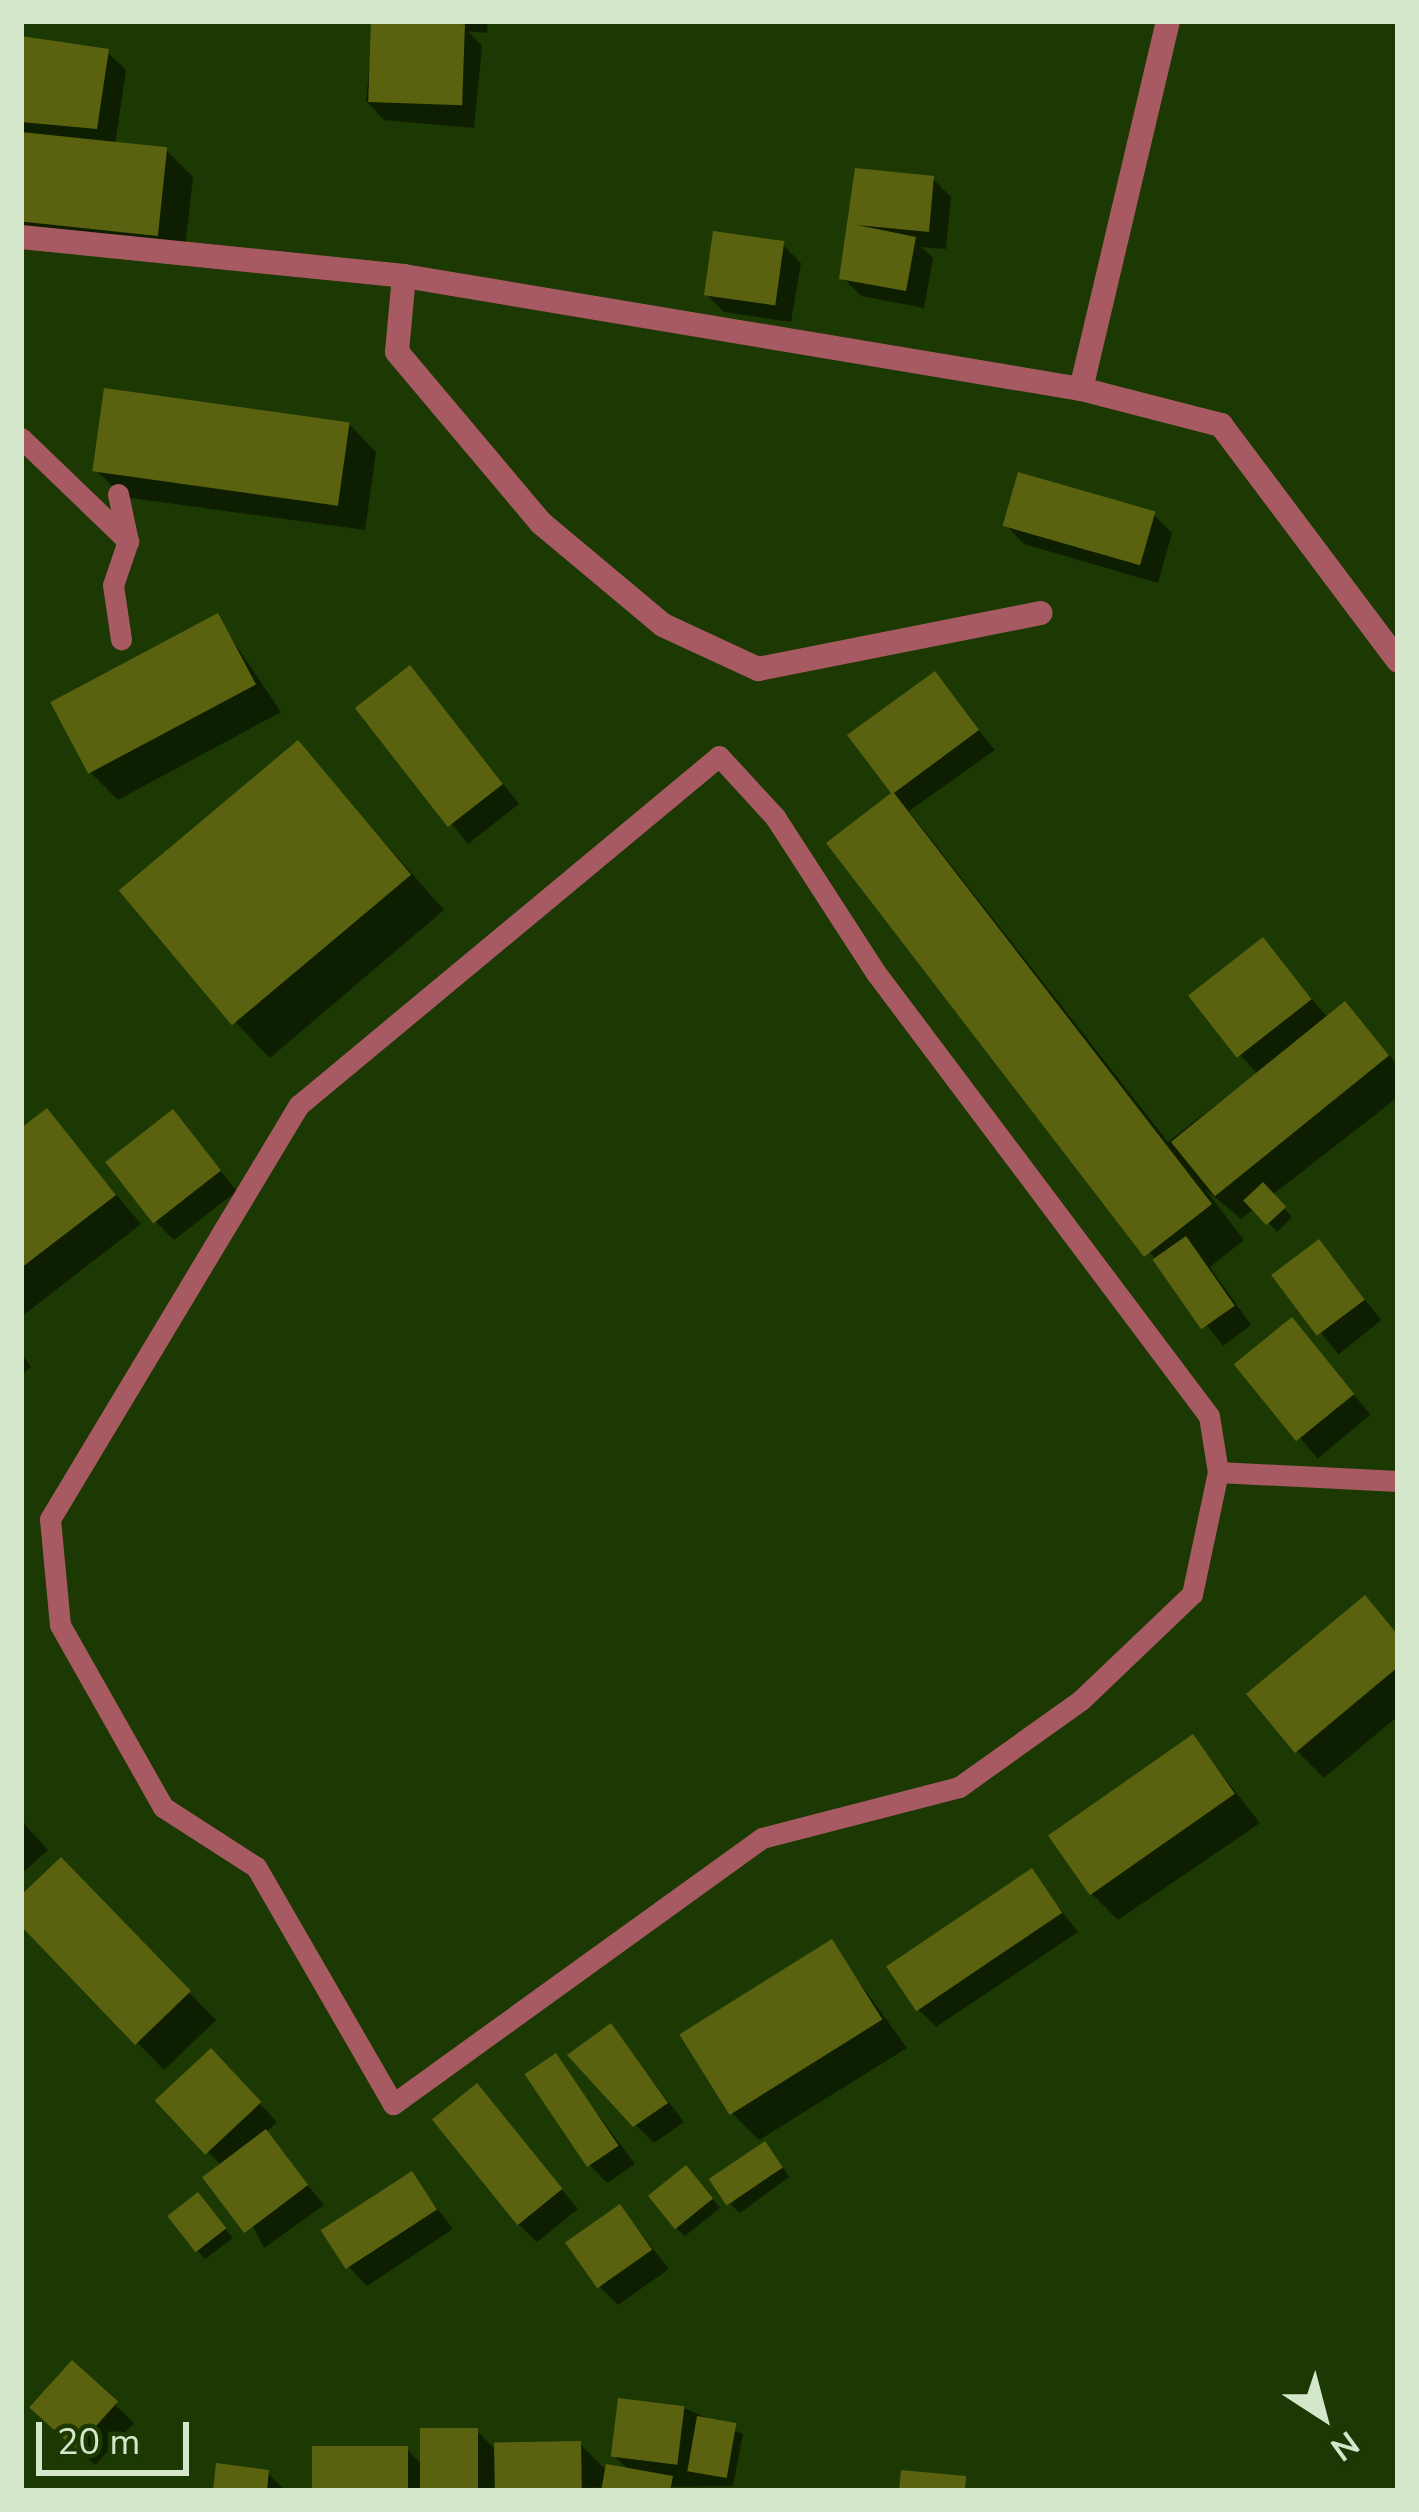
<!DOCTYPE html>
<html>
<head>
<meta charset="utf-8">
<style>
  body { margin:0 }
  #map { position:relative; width:1419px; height:2512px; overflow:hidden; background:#1c3903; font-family:"Nunito Sans",sans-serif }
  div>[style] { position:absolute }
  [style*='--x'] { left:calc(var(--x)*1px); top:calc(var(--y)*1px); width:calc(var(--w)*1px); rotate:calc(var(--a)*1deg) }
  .shadow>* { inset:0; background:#0007; transform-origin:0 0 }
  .building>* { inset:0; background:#5b620f; transform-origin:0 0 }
  .service>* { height:21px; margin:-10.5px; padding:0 10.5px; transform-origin:10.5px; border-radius:10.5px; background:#a85a62 }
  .minor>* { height:24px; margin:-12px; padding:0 12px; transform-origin:12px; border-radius:12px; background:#a85a62 }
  span { translate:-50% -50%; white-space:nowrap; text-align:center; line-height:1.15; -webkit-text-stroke:9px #1c3903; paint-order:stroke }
  .frame { position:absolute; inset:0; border:24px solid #d4e7ca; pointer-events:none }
  .north { position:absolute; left:1263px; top:2356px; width:120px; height:120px; -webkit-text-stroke:9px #1c3903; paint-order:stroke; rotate:144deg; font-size:33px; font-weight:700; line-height:48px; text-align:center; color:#d4e7ca }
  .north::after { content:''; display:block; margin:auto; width:42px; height:54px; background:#d4e7ca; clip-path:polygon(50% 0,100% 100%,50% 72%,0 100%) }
  .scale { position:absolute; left:36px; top:2422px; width:153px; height:54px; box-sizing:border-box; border:6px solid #d4e7ca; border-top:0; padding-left:15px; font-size:36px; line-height:42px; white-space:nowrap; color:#d4e7ca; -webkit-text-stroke:9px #1c3903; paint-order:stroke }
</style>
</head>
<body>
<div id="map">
  <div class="shadow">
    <i style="clip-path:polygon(374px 21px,488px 21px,487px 33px,468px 31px,482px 46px,474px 128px,384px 120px,366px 101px)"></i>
    <i style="clip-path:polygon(21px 39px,107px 52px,126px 70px,115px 145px,165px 149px,193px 177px,184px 259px,21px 244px)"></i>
    <i style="clip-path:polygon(858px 172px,933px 179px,951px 197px,946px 249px,922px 247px,933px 258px,924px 308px,861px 296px,842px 277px)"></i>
    <i style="clip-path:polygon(782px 244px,801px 263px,791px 322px,724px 312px,706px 294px)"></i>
    <i style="clip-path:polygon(349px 424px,376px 452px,365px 530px,123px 497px,96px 470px)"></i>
    <i style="clip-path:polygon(1154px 515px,1172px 533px,1158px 583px,1024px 544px,1006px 525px)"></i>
    <i style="clip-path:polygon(217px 617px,281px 712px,118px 800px,91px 773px)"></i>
    <i style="clip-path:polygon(934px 675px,995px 750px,909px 811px,1168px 1142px,1257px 1073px,1240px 1055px,1262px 941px,1328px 1018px,1345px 1005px,1398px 1065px,1398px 1097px,1272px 1195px,1292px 1217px,1277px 1232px,1255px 1208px,1241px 1219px,1204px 1188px,1244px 1240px,1210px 1267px,1251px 1325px,1223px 1346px,831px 844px,895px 794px,852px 735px)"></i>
    <i style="clip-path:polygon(428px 688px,519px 804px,468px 844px,359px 709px)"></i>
    <i style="clip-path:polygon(298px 744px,444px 910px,270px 1058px,236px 1023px)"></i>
    <i style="clip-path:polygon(47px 1112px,141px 1224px,21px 1317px,21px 1132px)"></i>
    <i style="clip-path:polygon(173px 1113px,237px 1191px,174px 1240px,156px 1222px)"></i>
    <i style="left:1319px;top:1243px;width:99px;height:55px;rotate:51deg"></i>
    <i style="left:1292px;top:1321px;width:122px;height:69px;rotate:50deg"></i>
    <i style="clip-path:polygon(21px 1353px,31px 1367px,21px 1375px)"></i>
    <i style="clip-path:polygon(1365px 1599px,1398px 1634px,1398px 1716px,1324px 1778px,1297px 1751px)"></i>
    <i style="clip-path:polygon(1193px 1738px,1260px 1823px,1118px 1920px,1091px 1893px)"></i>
    <i style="clip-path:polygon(21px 1820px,48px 1850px,21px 1874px)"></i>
    <i style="clip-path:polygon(61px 1861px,216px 2020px,164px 2070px,21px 1922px,21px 1899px)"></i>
    <i style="clip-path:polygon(1031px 1872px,1078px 1932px,936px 2027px,917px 2008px)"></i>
    <i style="clip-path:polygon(831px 1943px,907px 2048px,759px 2140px,732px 2113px)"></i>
    <i style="clip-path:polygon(611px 2027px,684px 2122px,654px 2143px,636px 2125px)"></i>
    <i style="clip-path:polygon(555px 2057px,635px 2164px,607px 2183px,589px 2164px)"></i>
    <i style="clip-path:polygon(229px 2071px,277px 2122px,265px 2133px,324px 2205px,264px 2248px,222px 2166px,159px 2101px)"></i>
    <i style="clip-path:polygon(477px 2087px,578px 2209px,537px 2242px,518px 2224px)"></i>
    <i style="clip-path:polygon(773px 2153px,789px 2177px,740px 2213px,731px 2205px)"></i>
    <i style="clip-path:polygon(412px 2175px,453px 2229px,367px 2286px,349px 2267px)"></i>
    <i style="clip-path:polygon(694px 2177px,720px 2208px,685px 2236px,676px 2228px)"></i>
    <i style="clip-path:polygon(206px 2205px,233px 2238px,205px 2259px,197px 2250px)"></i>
    <i style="clip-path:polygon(620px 2207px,669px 2269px,618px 2305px,600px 2287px)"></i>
    <i style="clip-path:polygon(115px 2405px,134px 2423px,95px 2465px,52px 2425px)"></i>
    <i style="clip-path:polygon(684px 2408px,743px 2434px,733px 2486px,315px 2491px,407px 2449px,423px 2466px,477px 2431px,497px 2451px,580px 2444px,608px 2472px,630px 2471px,614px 2456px)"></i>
    <i style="clip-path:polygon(268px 2473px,286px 2491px,216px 2491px)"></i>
  </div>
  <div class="building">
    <i style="left:371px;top:21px;width:94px;height:81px;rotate:2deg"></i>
    <i style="clip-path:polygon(21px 36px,109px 49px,97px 129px,21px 122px)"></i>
    <i style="left:21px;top:132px;width:147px;height:89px;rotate:6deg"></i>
    <i style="clip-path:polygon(855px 168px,934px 176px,929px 232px,857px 225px,916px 237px,906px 291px,839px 279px)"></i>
    <i style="left:713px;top:231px;width:72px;height:65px;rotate:8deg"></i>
    <i style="left:104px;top:388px;width:248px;height:84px;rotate:8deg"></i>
    <i style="left:1018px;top:472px;width:143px;height:56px;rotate:16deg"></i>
    <i style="left:218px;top:613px;width:81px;height:190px;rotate:62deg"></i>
    <i style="left:410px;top:665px;width:151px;height:70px;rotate:52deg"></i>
    <i style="clip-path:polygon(935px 671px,979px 730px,894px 793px,1212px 1204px,1144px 1257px,826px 843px,891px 793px,847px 735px)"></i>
    <i style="left:298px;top:740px;width:176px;height:234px;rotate:50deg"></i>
    <i style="left:1263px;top:937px;width:79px;height:95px;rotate:52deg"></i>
    <i style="left:1345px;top:1001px;width:70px;height:224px;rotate:51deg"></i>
    <i style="clip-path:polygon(47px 1108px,116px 1195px,21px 1268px,21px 1128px)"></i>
    <i style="left:173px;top:1109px;width:78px;height:86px;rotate:52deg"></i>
    <i style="left:1263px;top:1182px;width:34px;height:27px;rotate:47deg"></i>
    <i style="left:1186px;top:1236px;width:85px;height:41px;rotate:55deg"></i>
    <i style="left:1319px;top:1239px;width:76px;height:60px;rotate:53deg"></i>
    <i style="left:1292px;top:1317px;width:99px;height:75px;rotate:51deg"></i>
    <i style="clip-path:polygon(1365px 1595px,1398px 1635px,1398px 1667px,1295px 1753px,1246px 1694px)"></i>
    <i style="left:1193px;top:1734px;width:73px;height:177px;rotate:55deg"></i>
    <i style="clip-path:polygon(61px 1857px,191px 1991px,135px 2045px,21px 1926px,21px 1895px)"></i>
    <i style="left:1032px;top:1868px;width:54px;height:176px;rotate:56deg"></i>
    <i style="left:832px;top:1939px;width:95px;height:180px;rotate:58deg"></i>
    <i style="clip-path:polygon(611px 2023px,668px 2103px,633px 2127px,567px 2055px)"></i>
    <i style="left:211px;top:2048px;width:74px;height:77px;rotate:47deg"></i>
    <i style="left:556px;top:2053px;width:112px;height:38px;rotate:56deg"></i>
    <i style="left:477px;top:2083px;width:136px;height:58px;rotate:51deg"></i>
    <i style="left:266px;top:2129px;width:70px;height:80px;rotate:53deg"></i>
    <i style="left:765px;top:2141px;width:32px;height:68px;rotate:56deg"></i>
    <i style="left:686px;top:2165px;width:43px;height:49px;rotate:51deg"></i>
    <i style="left:412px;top:2171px;width:46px;height:109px;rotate:57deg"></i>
    <i style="left:198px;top:2192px;width:46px;height:39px;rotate:52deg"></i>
    <i style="left:620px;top:2204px;width:56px;height:67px;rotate:55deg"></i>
    <i style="left:72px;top:2360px;width:62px;height:64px;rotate:42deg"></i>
    <i style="left:618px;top:2398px;width:67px;height:59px;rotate:7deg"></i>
    <i style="left:697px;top:2416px;width:40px;height:56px;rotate:10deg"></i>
    <i style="left:478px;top:2428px;width:63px;height:58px;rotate:90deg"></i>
    <i style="left:581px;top:2441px;width:50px;height:87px;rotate:89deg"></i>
    <i style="left:312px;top:2446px;width:96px;height:45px"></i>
    <i style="clip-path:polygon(216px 2463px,269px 2470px,267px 2491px,213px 2491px)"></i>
    <i style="clip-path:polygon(606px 2464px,673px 2476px,670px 2491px,601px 2491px)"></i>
    <i style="clip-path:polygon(901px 2470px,966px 2476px,965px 2491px,899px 2491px)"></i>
  </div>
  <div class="service">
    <i style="--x:21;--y:438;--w:149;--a:43.9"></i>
    <i style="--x:118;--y:494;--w:48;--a:78"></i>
    <i style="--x:128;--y:541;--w:46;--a:108.8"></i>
    <i style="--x:113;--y:585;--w:55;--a:81.6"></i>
    <i style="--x:719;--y:756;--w:83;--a:47.4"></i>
    <i style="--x:775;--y:817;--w:186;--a:57.1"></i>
    <i style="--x:876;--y:973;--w:554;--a:53.07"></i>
    <i style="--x:1209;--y:1416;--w:57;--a:80.9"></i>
    <i style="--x:1218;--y:1472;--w:125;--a:102"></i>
    <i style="--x:1192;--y:1594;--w:153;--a:136.3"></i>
    <i style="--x:1081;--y:1700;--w:150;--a:144.5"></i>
    <i style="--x:959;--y:1787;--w:203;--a:165.5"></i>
    <i style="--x:762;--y:1838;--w:455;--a:144.2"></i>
    <i style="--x:393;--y:2104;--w:274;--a:-120"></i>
    <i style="--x:256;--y:1867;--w:111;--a:-147.2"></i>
    <i style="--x:163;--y:1807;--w:209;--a:-119.5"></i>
    <i style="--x:60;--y:1625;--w:106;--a:-95.4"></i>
    <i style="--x:50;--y:1519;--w:483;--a:-59"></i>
    <i style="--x:299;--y:1105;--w:546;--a:-39.72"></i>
    <i style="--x:1218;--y:1472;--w:180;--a:2.9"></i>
  </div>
  <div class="minor">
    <i style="--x:21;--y:237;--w:385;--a:5.8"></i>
    <i style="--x:404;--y:276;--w:686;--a:9.48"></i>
    <i style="--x:1081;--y:389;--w:145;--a:14.4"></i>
    <i style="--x:1221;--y:425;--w:295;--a:53.1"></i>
    <i style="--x:404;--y:276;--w:76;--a:95.3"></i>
    <i style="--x:397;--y:352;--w:224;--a:49.9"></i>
    <i style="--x:541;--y:523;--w:159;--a:39.9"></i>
    <i style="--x:663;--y:625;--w:105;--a:24.9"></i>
    <i style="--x:758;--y:669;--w:288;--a:-11.2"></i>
    <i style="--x:1081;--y:389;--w:378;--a:-76.7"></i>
  </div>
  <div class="frame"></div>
  <div class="north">N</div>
  <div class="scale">20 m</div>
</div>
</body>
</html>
